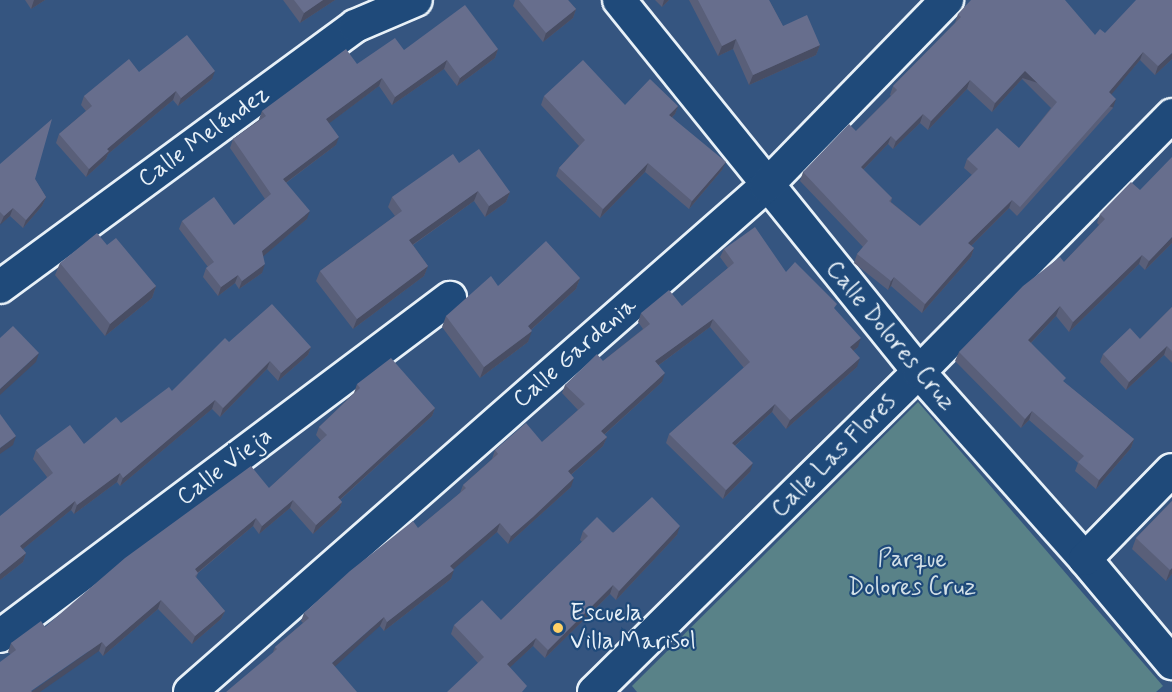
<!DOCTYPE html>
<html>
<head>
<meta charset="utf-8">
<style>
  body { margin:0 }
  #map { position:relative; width:1172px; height:692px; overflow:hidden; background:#355580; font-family:Mynerve,sans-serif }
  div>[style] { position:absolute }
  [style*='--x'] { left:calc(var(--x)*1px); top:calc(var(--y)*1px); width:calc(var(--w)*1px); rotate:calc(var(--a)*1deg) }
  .green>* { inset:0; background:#598288 }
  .roads { filter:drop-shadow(2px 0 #e8f1f8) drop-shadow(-2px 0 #e8f1f8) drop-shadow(0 2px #e8f1f8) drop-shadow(0 -2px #e8f1f8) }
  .minor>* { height:32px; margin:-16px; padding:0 16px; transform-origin:16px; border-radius:16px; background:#1f4a7a }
  .wall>* { inset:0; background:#595f79 }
  .shaded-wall>* { inset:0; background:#484d63; transform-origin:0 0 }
  .building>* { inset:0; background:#676e8d }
  .dots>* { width:16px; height:16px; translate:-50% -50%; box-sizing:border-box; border:3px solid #1f4a7a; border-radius:50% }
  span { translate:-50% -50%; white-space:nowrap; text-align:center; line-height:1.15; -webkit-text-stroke:4.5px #1f4a7a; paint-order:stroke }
  .street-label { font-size:24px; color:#e8f1f8 }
  .park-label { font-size:24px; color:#d3e0e7 }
  .poi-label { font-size:24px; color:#e8f1f8 }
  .left { translate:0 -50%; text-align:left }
</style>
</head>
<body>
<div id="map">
  <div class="green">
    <i style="clip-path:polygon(918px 402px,1163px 686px,1156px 692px,637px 692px,632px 686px)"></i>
  </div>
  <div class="roads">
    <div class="minor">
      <i style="--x:619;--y:0;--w:478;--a:51.1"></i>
      <i style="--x:919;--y:372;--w:250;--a:48.4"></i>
      <i style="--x:1085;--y:559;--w:136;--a:50.1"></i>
      <i style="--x:0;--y:287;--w:441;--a:-36.3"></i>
      <i style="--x:355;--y:26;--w:66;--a:-23.1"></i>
      <i style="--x:1085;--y:559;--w:124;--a:-45.7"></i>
      <i style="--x:0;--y:636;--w:563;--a:-36.91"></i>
      <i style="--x:190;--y:692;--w:767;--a:-41.3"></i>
      <i style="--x:766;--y:186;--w:260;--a:-45.8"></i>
      <i style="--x:594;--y:692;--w:456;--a:-44.6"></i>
      <i style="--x:919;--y:372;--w:361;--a:-45.4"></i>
    </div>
  </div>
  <div class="wall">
    <i style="clip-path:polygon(25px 0,45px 0,31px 9px)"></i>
    <i style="clip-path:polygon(283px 0,335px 0,300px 23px)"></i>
    <i style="clip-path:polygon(515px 0,568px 0,576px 9px,573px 18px,543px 42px,513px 6px)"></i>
    <i style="clip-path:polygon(655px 0,669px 0,662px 7px)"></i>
    <i style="clip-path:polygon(689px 0,769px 0,783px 26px,820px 45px,816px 55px,749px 85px,733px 49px,718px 56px)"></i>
    <i style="clip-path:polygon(evenodd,958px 14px,1095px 35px,1105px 33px,1172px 59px,1155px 75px,1140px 60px,1111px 94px,1113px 108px,1017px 216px,1009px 208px,971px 246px,974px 248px,971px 257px,922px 313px,891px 286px,888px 290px,854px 263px,857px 254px,863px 247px,800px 181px,803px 172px,856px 131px,891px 96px,890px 95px,893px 86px,955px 23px,958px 14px,1022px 79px,1051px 108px,1019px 148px,967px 159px,964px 168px,972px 175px,920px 226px,891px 202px,892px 198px,863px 170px,888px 144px,893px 149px,920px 123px,928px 130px,967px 89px,992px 112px,1022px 79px)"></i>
    <i style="clip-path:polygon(498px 49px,495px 58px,457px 86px,444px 69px,392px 105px,379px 86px,329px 123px,336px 145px,286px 183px,307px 219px,263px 256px,262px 273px,239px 289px,235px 283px,218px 296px,203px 277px,206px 268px,208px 267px,179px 229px,182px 221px,234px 225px,265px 199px,230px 148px,233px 139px,259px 120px,259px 119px,262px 111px,357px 64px,404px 50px)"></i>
    <i style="clip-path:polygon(139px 72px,212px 79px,178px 106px,173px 100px,108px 154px,106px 159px,86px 177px,56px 143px,59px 134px,86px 111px,81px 105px,84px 96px)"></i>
    <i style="clip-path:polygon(544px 96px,625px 105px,678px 106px,675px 114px,672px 117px,722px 170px,689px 209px,645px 172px,600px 218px,556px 176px,559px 168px,579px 146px,541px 105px)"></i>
    <i style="clip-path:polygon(459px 163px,510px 192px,506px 202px,485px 217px,474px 201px,413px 245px,428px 266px,424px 276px,353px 329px,316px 281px,320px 271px,395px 216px,388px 207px,392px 197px)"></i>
    <i style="clip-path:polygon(0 164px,35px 179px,46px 197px,42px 206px,23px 228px,10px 216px,0 224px)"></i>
    <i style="clip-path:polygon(1100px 214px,1172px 243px,1145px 270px,1139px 264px,1069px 332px,1056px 316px,1031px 343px,1064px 382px,1134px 439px,1131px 448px,1096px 489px,1075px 471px,1078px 463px,1029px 420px,1021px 428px,955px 361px,959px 352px,1064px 262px,1099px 225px,1097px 223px)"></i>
    <i style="clip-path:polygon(107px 245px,156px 286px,152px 298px,105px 336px,55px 275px,60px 263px)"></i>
    <i style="clip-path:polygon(724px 249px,786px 272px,835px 310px,858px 347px,853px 351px,857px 367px,786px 429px,772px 412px,735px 446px,750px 472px,723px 499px,666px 443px,669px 434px,744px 368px,710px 327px,659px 365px,662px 382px,604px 435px,607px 437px,603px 446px,571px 475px,571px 487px,508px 544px,497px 532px,453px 569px,451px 579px,384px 631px,380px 626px,273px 652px,275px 647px,303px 623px,301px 621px,304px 613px,418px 528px,460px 493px,463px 485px,492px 459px,495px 450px,542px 442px,578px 410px,562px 393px,565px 385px,603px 361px,643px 329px,638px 322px,641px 313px,682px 306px,728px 268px,720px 257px)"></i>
    <i style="clip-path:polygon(580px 278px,576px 289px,531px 330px,528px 342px,480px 378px,442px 327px,446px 316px,498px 286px)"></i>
    <i style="clip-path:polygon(1172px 307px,1172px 363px,1164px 355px,1126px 390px,1100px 362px,1103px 354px,1140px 339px)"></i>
    <i style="clip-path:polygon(229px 342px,311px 347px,308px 355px,278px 381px,267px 369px,220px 417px,212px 409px,120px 486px,117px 482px,74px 514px,71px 510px,23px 549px,26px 553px,23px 562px,0 580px,47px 477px,33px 459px,36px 450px,84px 444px,121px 423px,172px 391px)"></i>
    <i style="clip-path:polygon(357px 384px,435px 408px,432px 416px,340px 500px,342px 502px,339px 510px,313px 534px,290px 508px,259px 534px,253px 526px,198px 573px,196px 578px,225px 611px,221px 619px,192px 644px,158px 609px,103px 656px,99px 651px,10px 654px,8px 652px,11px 643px,45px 627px,269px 488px,321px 441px,316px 435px,319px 427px,354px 393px)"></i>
    <i style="clip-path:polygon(1172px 501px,1172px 574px,1166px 581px,1132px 549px,1136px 538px)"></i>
    <i style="clip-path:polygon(583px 531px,677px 535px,616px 600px,610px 594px,545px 658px,533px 646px,510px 667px,478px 663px,451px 634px,454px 625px,501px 620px,582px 542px,580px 540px)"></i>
  </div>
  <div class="shaded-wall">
    <i style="clip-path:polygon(34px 0,45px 0,31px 9px)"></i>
    <i style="clip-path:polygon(323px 0,335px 0,300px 23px,304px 13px)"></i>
    <i style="clip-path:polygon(664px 0,669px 0,662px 7px)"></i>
    <i style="clip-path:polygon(576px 9px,573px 18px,543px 42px,546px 33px)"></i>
    <i style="clip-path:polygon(736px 39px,733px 49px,718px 56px,722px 46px)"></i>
    <i style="clip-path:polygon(820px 45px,816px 55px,749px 85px,753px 75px)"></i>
    <i style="clip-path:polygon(498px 49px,495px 58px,457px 86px,460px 78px)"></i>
    <i style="clip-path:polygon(1143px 52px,1140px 60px,1106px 101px,1109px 92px)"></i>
    <i style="clip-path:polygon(1172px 53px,1172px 59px,1155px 75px,1158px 66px)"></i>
    <i style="clip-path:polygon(447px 60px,444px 69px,392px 105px,395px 97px)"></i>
    <i style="clip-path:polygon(215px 71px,212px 79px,178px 106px,181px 98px)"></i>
    <i style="clip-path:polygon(1025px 71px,1022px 79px,992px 112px,995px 103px)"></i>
    <i style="clip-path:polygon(382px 78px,379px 86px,323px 128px,326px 119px)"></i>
    <i style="clip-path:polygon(970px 80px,967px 89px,928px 130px,931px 121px)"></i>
    <i style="clip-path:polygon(176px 91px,173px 100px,108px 154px,106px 159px,86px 177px,89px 169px,107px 149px)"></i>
    <i style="left:1116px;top:99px;width:9px;height:144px;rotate:108deg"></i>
    <i style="clip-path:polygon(678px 106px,675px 114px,666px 123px,669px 115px)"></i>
    <i style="clip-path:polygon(923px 114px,920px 123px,893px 149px,896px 141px)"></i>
    <i style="clip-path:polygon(891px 136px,888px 144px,857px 176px,861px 167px)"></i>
    <i style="clip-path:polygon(339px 137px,336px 145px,280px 187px,283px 179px)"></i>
    <i style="clip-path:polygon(726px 162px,722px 170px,689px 209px,692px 201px)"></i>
    <i style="clip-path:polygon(648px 163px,645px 172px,600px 218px,603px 209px)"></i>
    <i style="clip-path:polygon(478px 191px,474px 201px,405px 250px,409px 240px)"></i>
    <i style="clip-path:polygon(510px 192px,506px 202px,485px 217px,489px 206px)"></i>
    <i style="clip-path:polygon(46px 197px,42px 206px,23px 228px,26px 220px)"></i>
    <i style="clip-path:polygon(1012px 200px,1009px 208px,965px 252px,968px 243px)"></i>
    <i style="clip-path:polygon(13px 208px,10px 216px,0 225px,4px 216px)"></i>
    <i style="clip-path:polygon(310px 211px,307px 219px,259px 260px,262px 251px)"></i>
    <i style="clip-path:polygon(1172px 237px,1172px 243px,1145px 270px,1149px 261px)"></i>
    <i style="clip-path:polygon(974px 248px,971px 257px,922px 313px,925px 304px)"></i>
    <i style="clip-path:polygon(1142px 255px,1139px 264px,1069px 332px,1073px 322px)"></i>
    <i style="clip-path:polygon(265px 264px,262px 273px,239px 289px,242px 281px)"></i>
    <i style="clip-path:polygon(428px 266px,424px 276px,353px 329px,357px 319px)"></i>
    <i style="clip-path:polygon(238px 275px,235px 283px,218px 296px,221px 287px)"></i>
    <i style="clip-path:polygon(894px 277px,891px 286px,888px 290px,891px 281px)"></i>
    <i style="clip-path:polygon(580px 278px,576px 289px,524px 336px,528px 326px)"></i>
    <i style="clip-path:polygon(156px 286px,152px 298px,105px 336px,110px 324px)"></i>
    <i style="clip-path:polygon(1060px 306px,1056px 316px,1024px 350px,1028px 340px)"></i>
    <i style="clip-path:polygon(713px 319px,710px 327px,652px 370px,655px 361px)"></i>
    <i style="clip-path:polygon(532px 331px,528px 342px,480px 378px,484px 367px)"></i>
    <i style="clip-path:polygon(861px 338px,858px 347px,847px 356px,850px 347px)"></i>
    <i style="clip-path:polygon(1167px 346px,1164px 355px,1126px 390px,1129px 382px)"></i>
    <i style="clip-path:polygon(311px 347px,308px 355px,278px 381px,281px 373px)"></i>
    <i style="clip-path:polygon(39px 353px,36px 362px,0 395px,0 389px)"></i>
    <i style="clip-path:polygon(860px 358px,857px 367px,786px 429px,790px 420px)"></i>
    <i style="clip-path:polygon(270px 361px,267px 369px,220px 417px,223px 408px)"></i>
    <i style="clip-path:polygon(665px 373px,662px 382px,598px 440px,601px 431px)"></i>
    <i style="clip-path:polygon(215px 400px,212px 409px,120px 486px,123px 478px)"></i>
    <i style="clip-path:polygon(775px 404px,772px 412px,729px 451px,732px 443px)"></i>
    <i style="clip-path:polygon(435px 408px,432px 416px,334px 505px,338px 497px)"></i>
    <i style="clip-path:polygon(1032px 411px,1029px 420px,1021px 428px,1025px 419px)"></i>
    <i style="clip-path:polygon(16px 436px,13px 445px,0 454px,0 448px)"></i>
    <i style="clip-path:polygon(607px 437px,603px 446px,565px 480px,568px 471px)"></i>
    <i style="clip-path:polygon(1134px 439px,1131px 448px,1096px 489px,1099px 480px)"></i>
    <i style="clip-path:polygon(753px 463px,750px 472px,723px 499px,726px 490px)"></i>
    <i style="clip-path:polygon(120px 473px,117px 482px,74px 514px,77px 505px)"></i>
    <i style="clip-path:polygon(574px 478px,571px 487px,508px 544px,511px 536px)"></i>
    <i style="clip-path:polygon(293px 500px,290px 508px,259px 534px,262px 526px)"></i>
    <i style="clip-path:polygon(75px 501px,71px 510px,17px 554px,20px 546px)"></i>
    <i style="clip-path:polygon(342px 502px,339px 510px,313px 534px,316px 525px)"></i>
    <i style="clip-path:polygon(256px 518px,253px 526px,191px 578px,195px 569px)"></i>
    <i style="clip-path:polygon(500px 523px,497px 532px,447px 575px,450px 566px)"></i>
    <i style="clip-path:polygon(680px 526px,677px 535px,616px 600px,619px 591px)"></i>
    <i style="clip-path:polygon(26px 553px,23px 562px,0 580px,0 574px)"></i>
    <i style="clip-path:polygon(1172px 568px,1172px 574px,1166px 581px,1170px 570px)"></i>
    <i style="clip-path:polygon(454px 570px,451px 579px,384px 631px,387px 622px)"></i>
    <i style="clip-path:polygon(613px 585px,610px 594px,545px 658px,548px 650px)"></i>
    <i style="clip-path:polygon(161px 600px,158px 609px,103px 656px,106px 647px)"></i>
    <i style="clip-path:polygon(225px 611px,221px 619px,192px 644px,195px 636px)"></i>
    <i style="clip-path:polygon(384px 617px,380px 626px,329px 672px,332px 663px)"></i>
    <i style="clip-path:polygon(536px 638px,533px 646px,504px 673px,507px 664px)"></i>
    <i style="clip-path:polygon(102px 642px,99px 651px,40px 692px,31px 692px)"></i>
  </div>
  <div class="building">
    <i style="clip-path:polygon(294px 0,323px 0,304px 13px)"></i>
    <i style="clip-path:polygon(519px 0,568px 0,576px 9px,546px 33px)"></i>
    <i style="clip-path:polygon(698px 0,769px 0,783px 26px,807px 15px,820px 45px,753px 75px,736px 39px,722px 46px)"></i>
    <i style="clip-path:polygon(evenodd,971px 0,1065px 0,1095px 35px,1100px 29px,1105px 33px,1136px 0,1172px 0,1172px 53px,1158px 66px,1143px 52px,1109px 92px,1116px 99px,1020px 207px,1012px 200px,968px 243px,974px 248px,925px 304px,894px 277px,891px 281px,857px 254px,868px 241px,803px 172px,849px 124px,856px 131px,897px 90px,893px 86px,961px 17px,958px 14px,971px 0,1025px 71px,1057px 102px,1019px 148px,997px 128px,967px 159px,978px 169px,920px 226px,889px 201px,892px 198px,861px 167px,891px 136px,896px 141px,923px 114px,931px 121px,970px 80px,995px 103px,1025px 71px)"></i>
    <i style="clip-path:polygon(465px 5px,498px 49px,460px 78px,447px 60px,395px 97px,382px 78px,326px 119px,339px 137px,283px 179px,310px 211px,262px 251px,265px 264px,242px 281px,238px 275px,221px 287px,206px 268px,214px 262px,182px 221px,214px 197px,234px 225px,271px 194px,233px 139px,266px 116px,262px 111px,346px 49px,357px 64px,395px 38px,404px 50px)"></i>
    <i style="clip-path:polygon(187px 35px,215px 71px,181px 98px,176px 91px,107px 149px,109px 151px,89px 169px,59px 134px,92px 106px,84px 96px,129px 59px,139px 72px)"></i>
    <i style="clip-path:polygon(583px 60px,625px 105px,650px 79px,678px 106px,669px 115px,726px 162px,692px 201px,648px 163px,603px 209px,559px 168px,585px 140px,544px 96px)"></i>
    <i style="clip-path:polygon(52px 119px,35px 179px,46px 197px,26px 220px,13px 208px,4px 216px,0 212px,0 164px)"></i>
    <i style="clip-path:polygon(479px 149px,510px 192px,489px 206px,478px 191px,409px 240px,428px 266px,357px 319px,320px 271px,402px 211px,392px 197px,453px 154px,459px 163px)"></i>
    <i style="clip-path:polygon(1172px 157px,1172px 237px,1149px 261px,1142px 255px,1073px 322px,1060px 306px,1028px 340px,1066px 378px,1063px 381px,1134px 439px,1099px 480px,1078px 462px,1084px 456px,1032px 411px,1025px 419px,959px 352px,1023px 286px,1060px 257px,1064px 262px,1105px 219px,1100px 214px,1131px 182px,1140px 190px)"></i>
    <i style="clip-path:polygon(755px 227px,786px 272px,795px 262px,837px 304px,834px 308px,861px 338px,850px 347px,860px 358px,790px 420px,775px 404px,732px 443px,753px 463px,726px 490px,669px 434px,750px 362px,713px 319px,655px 361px,665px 373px,601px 431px,607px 437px,568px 471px,574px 478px,533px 517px,511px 536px,500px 523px,450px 566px,454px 570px,387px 622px,384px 617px,332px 663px,357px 692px,226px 692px,277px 649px,275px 647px,309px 618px,304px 613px,350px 571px,413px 521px,418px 528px,466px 488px,463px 485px,498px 454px,495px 450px,526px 423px,542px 442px,585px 404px,565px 385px,597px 354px,603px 361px,650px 324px,641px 313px,669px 290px,682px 306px,734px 263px,724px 249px)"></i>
    <i style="clip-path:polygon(97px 233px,107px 245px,116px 238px,156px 286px,110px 324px,60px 263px)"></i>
    <i style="clip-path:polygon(546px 241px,580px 278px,528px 326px,532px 331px,484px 367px,446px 316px,491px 276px,498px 286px)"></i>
    <i style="clip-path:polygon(272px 304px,311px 347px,281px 373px,270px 361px,223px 408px,215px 400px,123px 478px,120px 473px,77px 505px,75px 501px,20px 546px,26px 553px,0 574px,0 516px,53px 473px,36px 450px,70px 425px,84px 444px,116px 417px,121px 423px,169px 387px,172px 391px,225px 338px,229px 342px)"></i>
    <i style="clip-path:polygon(1172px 307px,1172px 351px,1167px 346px,1129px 382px,1103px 354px,1130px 328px,1140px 339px)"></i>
    <i style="clip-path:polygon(13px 326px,39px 353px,0 389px,0 338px)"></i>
    <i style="clip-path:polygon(391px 358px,435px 408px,338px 497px,342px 502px,316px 525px,293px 500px,262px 526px,256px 518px,195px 569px,198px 573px,195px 576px,225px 611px,195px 636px,161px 600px,106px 647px,102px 642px,31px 691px,32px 692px,0 692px,0 662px,16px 650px,11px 643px,41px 621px,45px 627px,125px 558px,251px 466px,269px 488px,327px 435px,319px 427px,360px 388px,357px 384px)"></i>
    <i style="clip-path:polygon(0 414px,16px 436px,0 448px)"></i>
    <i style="clip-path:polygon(652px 497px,680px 526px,619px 591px,613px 585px,548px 650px,536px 638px,507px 664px,527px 686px,522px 692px,447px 692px,484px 657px,454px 625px,482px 600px,501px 620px,588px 536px,583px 531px,597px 517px,613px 533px)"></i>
    <i style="clip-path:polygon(1172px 501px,1172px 568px,1170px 570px,1136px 538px)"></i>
  </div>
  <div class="dots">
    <i style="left:558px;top:628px;background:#ffd166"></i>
  </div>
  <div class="street-label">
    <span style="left:204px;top:137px;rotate:-36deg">Calle Meléndez</span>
    <span style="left:890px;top:336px;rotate:50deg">Calle Dolores Cruz</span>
    <span style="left:575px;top:353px;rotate:-41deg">Calle Gardenia</span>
    <span style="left:834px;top:456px;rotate:-45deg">Calle Las Flores</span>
    <span style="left:225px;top:467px;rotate:-37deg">Calle Vieja</span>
  </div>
  <div class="park-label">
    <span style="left:912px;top:574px">Parque<br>Dolores Cruz</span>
  </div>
  <div class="poi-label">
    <span class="left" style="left:570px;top:628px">Escuela<br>Villa Marisol</span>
  </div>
</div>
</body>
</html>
